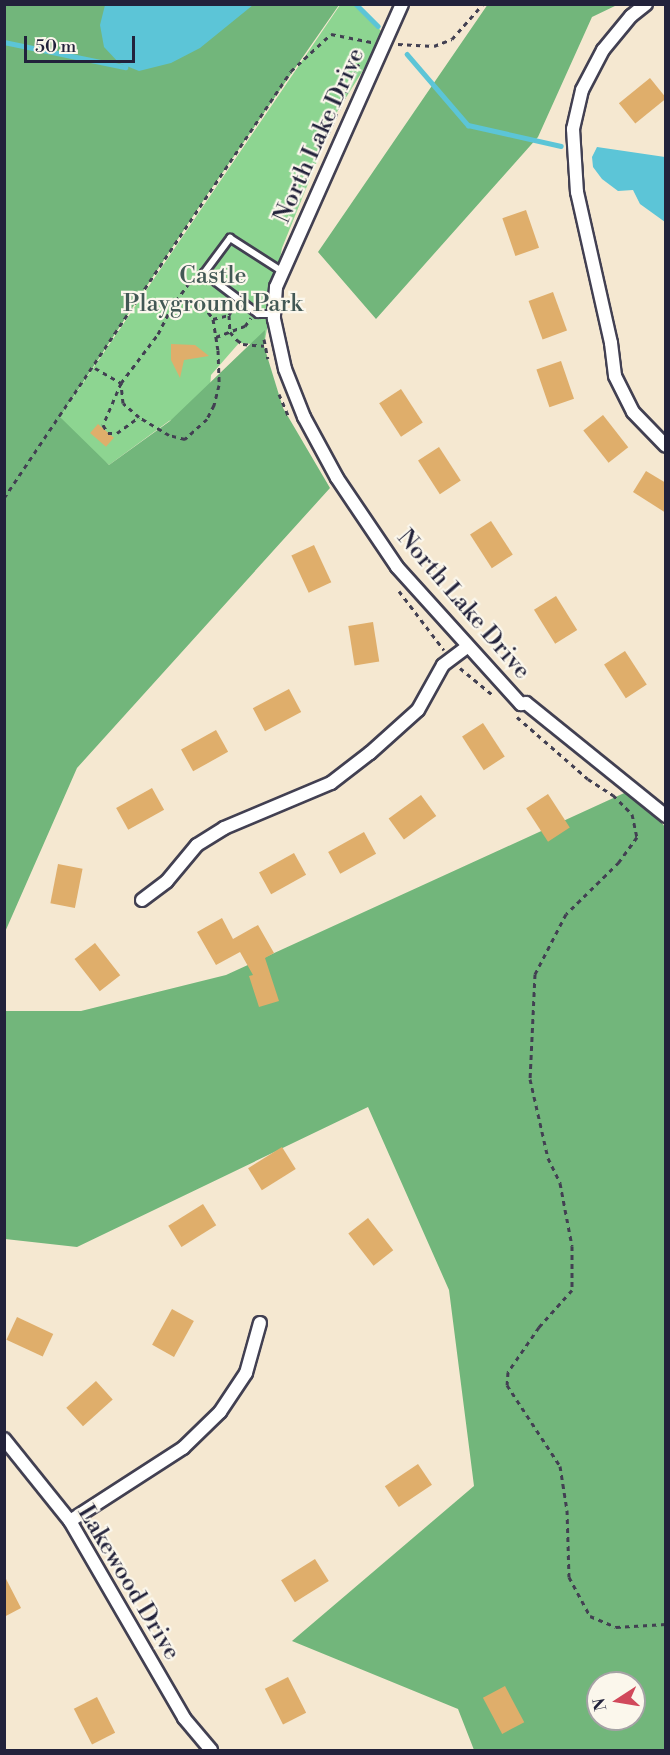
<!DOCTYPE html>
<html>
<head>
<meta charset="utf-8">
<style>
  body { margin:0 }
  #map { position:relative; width:670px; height:1755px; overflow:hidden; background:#f5e8d1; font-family:"Libre Bodoni",serif }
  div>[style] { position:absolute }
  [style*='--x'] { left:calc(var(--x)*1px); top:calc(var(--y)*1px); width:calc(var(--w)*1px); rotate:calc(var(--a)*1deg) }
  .green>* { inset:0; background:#8dd591 }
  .forest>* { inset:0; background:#72b67b }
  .water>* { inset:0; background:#5cc5d7 }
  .stream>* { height:4.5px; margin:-2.25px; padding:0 2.25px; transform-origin:2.25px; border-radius:2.25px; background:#5cc5d7 }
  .building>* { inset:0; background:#dfae6b; transform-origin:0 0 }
  .path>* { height:3px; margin-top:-1.5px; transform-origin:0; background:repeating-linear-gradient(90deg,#424052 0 4.5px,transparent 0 9px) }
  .roads { filter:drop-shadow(2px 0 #424052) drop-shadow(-2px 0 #424052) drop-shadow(0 2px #424052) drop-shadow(0 -2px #424052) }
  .service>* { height:6px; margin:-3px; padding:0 3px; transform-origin:3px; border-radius:3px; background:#fff }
  .minor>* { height:12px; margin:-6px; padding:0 6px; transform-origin:6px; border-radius:6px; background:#fff }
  span { translate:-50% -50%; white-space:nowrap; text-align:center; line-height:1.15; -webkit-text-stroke:4.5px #fbf7ec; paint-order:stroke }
  .street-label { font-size:24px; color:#22223b }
  .park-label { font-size:24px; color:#425855 }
  .frame { position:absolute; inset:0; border:6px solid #22223b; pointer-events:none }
  .north { position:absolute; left:586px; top:1671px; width:60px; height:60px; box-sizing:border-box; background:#fbf7ec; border:2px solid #a4a2a5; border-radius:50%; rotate:258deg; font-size:16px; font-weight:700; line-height:24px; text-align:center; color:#22223b }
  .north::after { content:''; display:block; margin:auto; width:21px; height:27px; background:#d1495b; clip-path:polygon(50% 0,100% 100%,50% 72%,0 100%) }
  .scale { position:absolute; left:24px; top:36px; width:111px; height:27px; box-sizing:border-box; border:3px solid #22223b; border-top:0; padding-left:8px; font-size:18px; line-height:21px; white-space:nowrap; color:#22223b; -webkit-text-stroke:4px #fbf7ec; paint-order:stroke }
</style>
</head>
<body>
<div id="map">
  <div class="green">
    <i style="clip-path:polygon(340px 5px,356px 5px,385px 35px,337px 112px,282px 248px,264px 345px,239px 343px,211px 375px,208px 408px,169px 421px,109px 465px,72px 435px,60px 417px)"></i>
  </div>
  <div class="forest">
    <i style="clip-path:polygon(488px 4px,617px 5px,592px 17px,538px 137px,376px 319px,318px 252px)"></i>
    <i style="clip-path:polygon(5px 5px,339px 5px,207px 195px,60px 417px,109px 465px,170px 421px,265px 330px,264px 346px,283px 408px,330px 488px,77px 768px,5px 932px)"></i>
    <i style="clip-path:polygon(evenodd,633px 789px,666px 828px,665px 1750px,474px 1750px,458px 1709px,292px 1641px,474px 1486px,449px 1290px,368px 1107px,77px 1247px,5px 1239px,5px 1011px,81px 1011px,226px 975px,633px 789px,598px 1683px,634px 1683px,634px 1719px,598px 1719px,598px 1683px)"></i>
  </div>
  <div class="water">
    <i style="clip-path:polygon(105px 5px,105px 4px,253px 5px,200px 48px,171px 63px,139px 71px,119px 63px,104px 47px,100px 25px)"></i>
    <i style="clip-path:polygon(597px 147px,665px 157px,665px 222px,640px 204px,633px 190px,618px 191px,602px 179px,593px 167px,592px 157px)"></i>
  </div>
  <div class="stream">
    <i style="--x:356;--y:4;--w:31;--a:45"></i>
    <i style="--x:4;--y:42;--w:124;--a:11.7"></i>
    <i style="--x:407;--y:54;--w:94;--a:49.3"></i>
    <i style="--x:468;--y:125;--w:95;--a:12.7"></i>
  </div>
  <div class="building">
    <i style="left:650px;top:78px;width:26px;height:40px;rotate:51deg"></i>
    <i style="left:526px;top:210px;width:40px;height:25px;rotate:71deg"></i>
    <i style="left:553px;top:292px;width:41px;height:26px;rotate:70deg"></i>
    <i style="clip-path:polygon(171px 344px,195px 345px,209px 356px,184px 360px,180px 378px,171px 360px)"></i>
    <i style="left:561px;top:361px;width:40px;height:26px;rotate:71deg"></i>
    <i style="left:401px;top:389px;width:40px;height:26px;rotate:57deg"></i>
    <i style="left:603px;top:415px;width:41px;height:25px;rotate:52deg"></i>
    <i style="left:98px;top:424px;width:21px;height:12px;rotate:41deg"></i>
    <i style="left:439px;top:447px;width:40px;height:25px;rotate:57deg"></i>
    <i style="clip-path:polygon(646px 471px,666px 483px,666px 513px,633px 492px)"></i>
    <i style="left:491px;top:521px;width:40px;height:25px;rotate:57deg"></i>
    <i style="left:314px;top:545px;width:41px;height:25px;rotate:65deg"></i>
    <i style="left:556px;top:596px;width:40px;height:26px;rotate:58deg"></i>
    <i style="left:373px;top:622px;width:40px;height:25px;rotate:81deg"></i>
    <i style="left:625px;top:651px;width:40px;height:25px;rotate:57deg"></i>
    <i style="left:289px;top:689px;width:26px;height:41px;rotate:62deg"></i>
    <i style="left:483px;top:723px;width:40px;height:25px;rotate:57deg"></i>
    <i style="left:216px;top:730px;width:25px;height:40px;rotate:61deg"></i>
    <i style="left:152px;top:788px;width:25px;height:41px;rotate:61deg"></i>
    <i style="left:548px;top:794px;width:40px;height:26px;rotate:57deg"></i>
    <i style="left:421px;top:795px;width:26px;height:40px;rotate:54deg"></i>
    <i style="left:364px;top:832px;width:25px;height:41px;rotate:61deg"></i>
    <i style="left:294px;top:853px;width:25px;height:40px;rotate:61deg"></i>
    <i style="left:58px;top:864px;width:25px;height:40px;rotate:11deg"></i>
    <i style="clip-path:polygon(222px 918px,233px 939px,258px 925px,274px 953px,265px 958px,279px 1001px,259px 1007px,249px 976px,253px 975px,240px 952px,216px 965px,197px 932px)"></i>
    <i style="left:95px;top:943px;width:41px;height:26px;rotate:52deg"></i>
    <i style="left:282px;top:1147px;width:26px;height:40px;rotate:58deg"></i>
    <i style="left:203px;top:1204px;width:25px;height:41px;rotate:58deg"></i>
    <i style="left:368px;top:1218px;width:41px;height:25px;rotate:52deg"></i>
    <i style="left:172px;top:1309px;width:25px;height:41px;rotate:29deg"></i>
    <i style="left:17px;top:1317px;width:40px;height:25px;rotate:25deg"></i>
    <i style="left:96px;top:1381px;width:25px;height:40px;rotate:48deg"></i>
    <i style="left:418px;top:1464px;width:25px;height:40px;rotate:56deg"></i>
    <i style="left:315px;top:1559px;width:26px;height:40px;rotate:58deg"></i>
    <i style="clip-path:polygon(4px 1575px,21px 1608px,4px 1617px)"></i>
    <i style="left:288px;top:1677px;width:40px;height:26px;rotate:63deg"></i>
    <i style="left:505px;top:1686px;width:41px;height:25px;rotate:62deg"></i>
    <i style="left:97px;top:1697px;width:40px;height:26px;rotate:63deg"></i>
  </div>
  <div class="path">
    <i style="--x:398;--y:44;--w:36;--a:3"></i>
    <i style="--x:434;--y:46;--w:19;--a:-21"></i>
    <i style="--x:452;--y:39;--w:47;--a:-48.5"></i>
    <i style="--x:328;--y:134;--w:80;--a:-66.3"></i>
    <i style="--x:176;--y:301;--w:27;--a:8"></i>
    <i style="--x:203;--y:305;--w:17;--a:54"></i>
    <i style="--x:213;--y:319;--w:31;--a:81"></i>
    <i style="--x:218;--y:350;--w:35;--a:88"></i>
    <i style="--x:219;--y:385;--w:21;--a:104"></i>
    <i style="--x:214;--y:405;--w:16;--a:117"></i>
    <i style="--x:207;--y:419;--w:30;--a:138"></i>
    <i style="--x:185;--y:439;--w:16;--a:-166"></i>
    <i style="--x:169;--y:435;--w:35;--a:-149"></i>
    <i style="--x:139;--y:417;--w:21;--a:-139"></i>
    <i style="--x:123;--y:403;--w:20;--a:-96"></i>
    <i style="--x:121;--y:383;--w:61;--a:-52.9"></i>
    <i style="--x:158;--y:334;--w:33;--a:-63"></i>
    <i style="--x:173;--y:305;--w:5;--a:-53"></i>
    <i style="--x:176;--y:301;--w:26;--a:-54"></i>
    <i style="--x:191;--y:280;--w:7;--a:-27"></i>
    <i style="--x:229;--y:315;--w:17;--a:87"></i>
    <i style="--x:230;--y:332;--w:11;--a:49"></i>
    <i style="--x:237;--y:340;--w:7;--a:34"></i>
    <i style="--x:243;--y:344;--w:21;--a:5"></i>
    <i style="--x:213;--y:319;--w:16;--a:-14"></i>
    <i style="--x:229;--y:315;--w:9;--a:-58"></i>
    <i style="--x:216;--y:337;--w:31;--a:-21"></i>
    <i style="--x:245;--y:326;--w:10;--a:-53"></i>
    <i style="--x:264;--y:339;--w:20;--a:79"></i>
    <i style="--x:95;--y:368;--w:30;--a:30"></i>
    <i style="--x:121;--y:383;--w:46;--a:113.2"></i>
    <i style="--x:103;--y:425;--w:9;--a:58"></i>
    <i style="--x:108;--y:433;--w:9;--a:0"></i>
    <i style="--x:117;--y:433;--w:27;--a:-36"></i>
    <i style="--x:279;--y:394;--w:23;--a:67"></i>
    <i style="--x:4;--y:498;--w:514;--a:-56.09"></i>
    <i style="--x:291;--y:71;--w:54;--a:-42.8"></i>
    <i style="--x:331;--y:34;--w:41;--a:11.3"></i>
    <i style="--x:399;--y:591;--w:74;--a:52.7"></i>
    <i style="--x:460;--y:668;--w:44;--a:39.5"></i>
    <i style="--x:517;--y:717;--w:94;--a:41.1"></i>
    <i style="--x:588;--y:779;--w:30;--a:33"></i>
    <i style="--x:613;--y:795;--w:27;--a:45"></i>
    <i style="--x:632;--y:814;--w:24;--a:78"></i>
    <i style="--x:637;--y:837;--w:31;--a:126"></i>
    <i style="--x:619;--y:862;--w:74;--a:135.5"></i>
    <i style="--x:566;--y:914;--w:68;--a:117.3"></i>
    <i style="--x:535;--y:974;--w:105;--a:92.7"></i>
    <i style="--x:530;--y:1079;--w:81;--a:77.2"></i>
    <i style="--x:548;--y:1158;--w:28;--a:64"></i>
    <i style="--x:560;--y:1183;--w:64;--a:79.2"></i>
    <i style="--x:572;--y:1246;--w:44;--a:90"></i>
    <i style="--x:572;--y:1290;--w:50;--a:131.7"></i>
    <i style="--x:539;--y:1327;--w:55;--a:124.6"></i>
    <i style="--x:508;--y:1372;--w:13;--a:94"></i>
    <i style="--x:507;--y:1385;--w:97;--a:56.8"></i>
    <i style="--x:560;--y:1466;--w:45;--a:81"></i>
    <i style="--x:567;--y:1510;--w:67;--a:88.3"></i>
    <i style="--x:569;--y:1577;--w:44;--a:61.7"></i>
    <i style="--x:590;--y:1616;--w:28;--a:23"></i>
    <i style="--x:616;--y:1627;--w:50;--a:-3.4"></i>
  </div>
  <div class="roads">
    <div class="service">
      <i style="--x:274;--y:314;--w:16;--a:180"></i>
      <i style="--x:258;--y:314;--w:68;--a:-142.8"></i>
      <i style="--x:204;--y:273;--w:44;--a:-53.4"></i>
      <i style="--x:230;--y:238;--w:63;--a:32.7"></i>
    </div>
    <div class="minor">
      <i style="--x:402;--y:4;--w:310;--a:114"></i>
      <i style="--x:276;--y:287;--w:32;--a:94"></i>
      <i style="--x:274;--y:319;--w:51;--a:77.6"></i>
      <i style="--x:285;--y:369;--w:52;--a:68.4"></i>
      <i style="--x:304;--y:417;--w:69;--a:61.6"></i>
      <i style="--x:337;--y:478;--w:107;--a:56"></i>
      <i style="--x:397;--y:567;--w:185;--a:47.9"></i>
      <i style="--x:521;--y:704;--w:5;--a:-11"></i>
      <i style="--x:526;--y:703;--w:180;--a:38.9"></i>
      <i style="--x:646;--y:4;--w:19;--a:141"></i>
      <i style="--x:631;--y:16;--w:44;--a:129.5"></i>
      <i style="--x:603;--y:50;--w:45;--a:117.7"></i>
      <i style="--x:582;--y:90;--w:40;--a:103"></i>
      <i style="--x:573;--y:129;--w:63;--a:86.4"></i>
      <i style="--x:577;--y:192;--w:155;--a:77.3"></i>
      <i style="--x:611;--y:343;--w:33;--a:83"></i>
      <i style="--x:615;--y:376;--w:40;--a:63.4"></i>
      <i style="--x:633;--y:412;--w:47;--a:45.9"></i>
      <i style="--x:142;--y:900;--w:31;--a:-37"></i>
      <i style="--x:167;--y:881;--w:47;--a:-50.2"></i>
      <i style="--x:197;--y:845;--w:32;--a:-32"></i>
      <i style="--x:224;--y:828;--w:116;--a:-22.8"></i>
      <i style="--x:331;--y:783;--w:49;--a:-37.6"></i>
      <i style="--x:370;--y:753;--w:64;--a:-41.9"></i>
      <i style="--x:418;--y:710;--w:51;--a:-60.9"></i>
      <i style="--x:443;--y:665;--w:30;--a:-37"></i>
      <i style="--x:4;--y:1439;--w:105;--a:51.2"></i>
      <i style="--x:70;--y:1521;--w:228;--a:59.9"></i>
      <i style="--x:184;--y:1718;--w:42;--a:49.8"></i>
      <i style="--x:70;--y:1521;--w:135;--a:-32.9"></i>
      <i style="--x:183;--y:1448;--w:52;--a:-44.2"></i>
      <i style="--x:220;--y:1412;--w:47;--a:-56.3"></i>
      <i style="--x:246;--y:1373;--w:52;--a:-74.4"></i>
    </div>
  </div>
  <div class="street-label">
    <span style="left:320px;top:136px;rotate:-66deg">North Lake Drive</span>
    <span style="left:463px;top:605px;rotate:49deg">North Lake Drive</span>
    <span style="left:128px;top:1583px;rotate:59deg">Lakewood Drive</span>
  </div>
  <div class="park-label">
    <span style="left:213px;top:291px">Castle<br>Playground Park</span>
  </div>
  <div class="frame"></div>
  <div class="north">N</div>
  <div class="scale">50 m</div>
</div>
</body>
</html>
